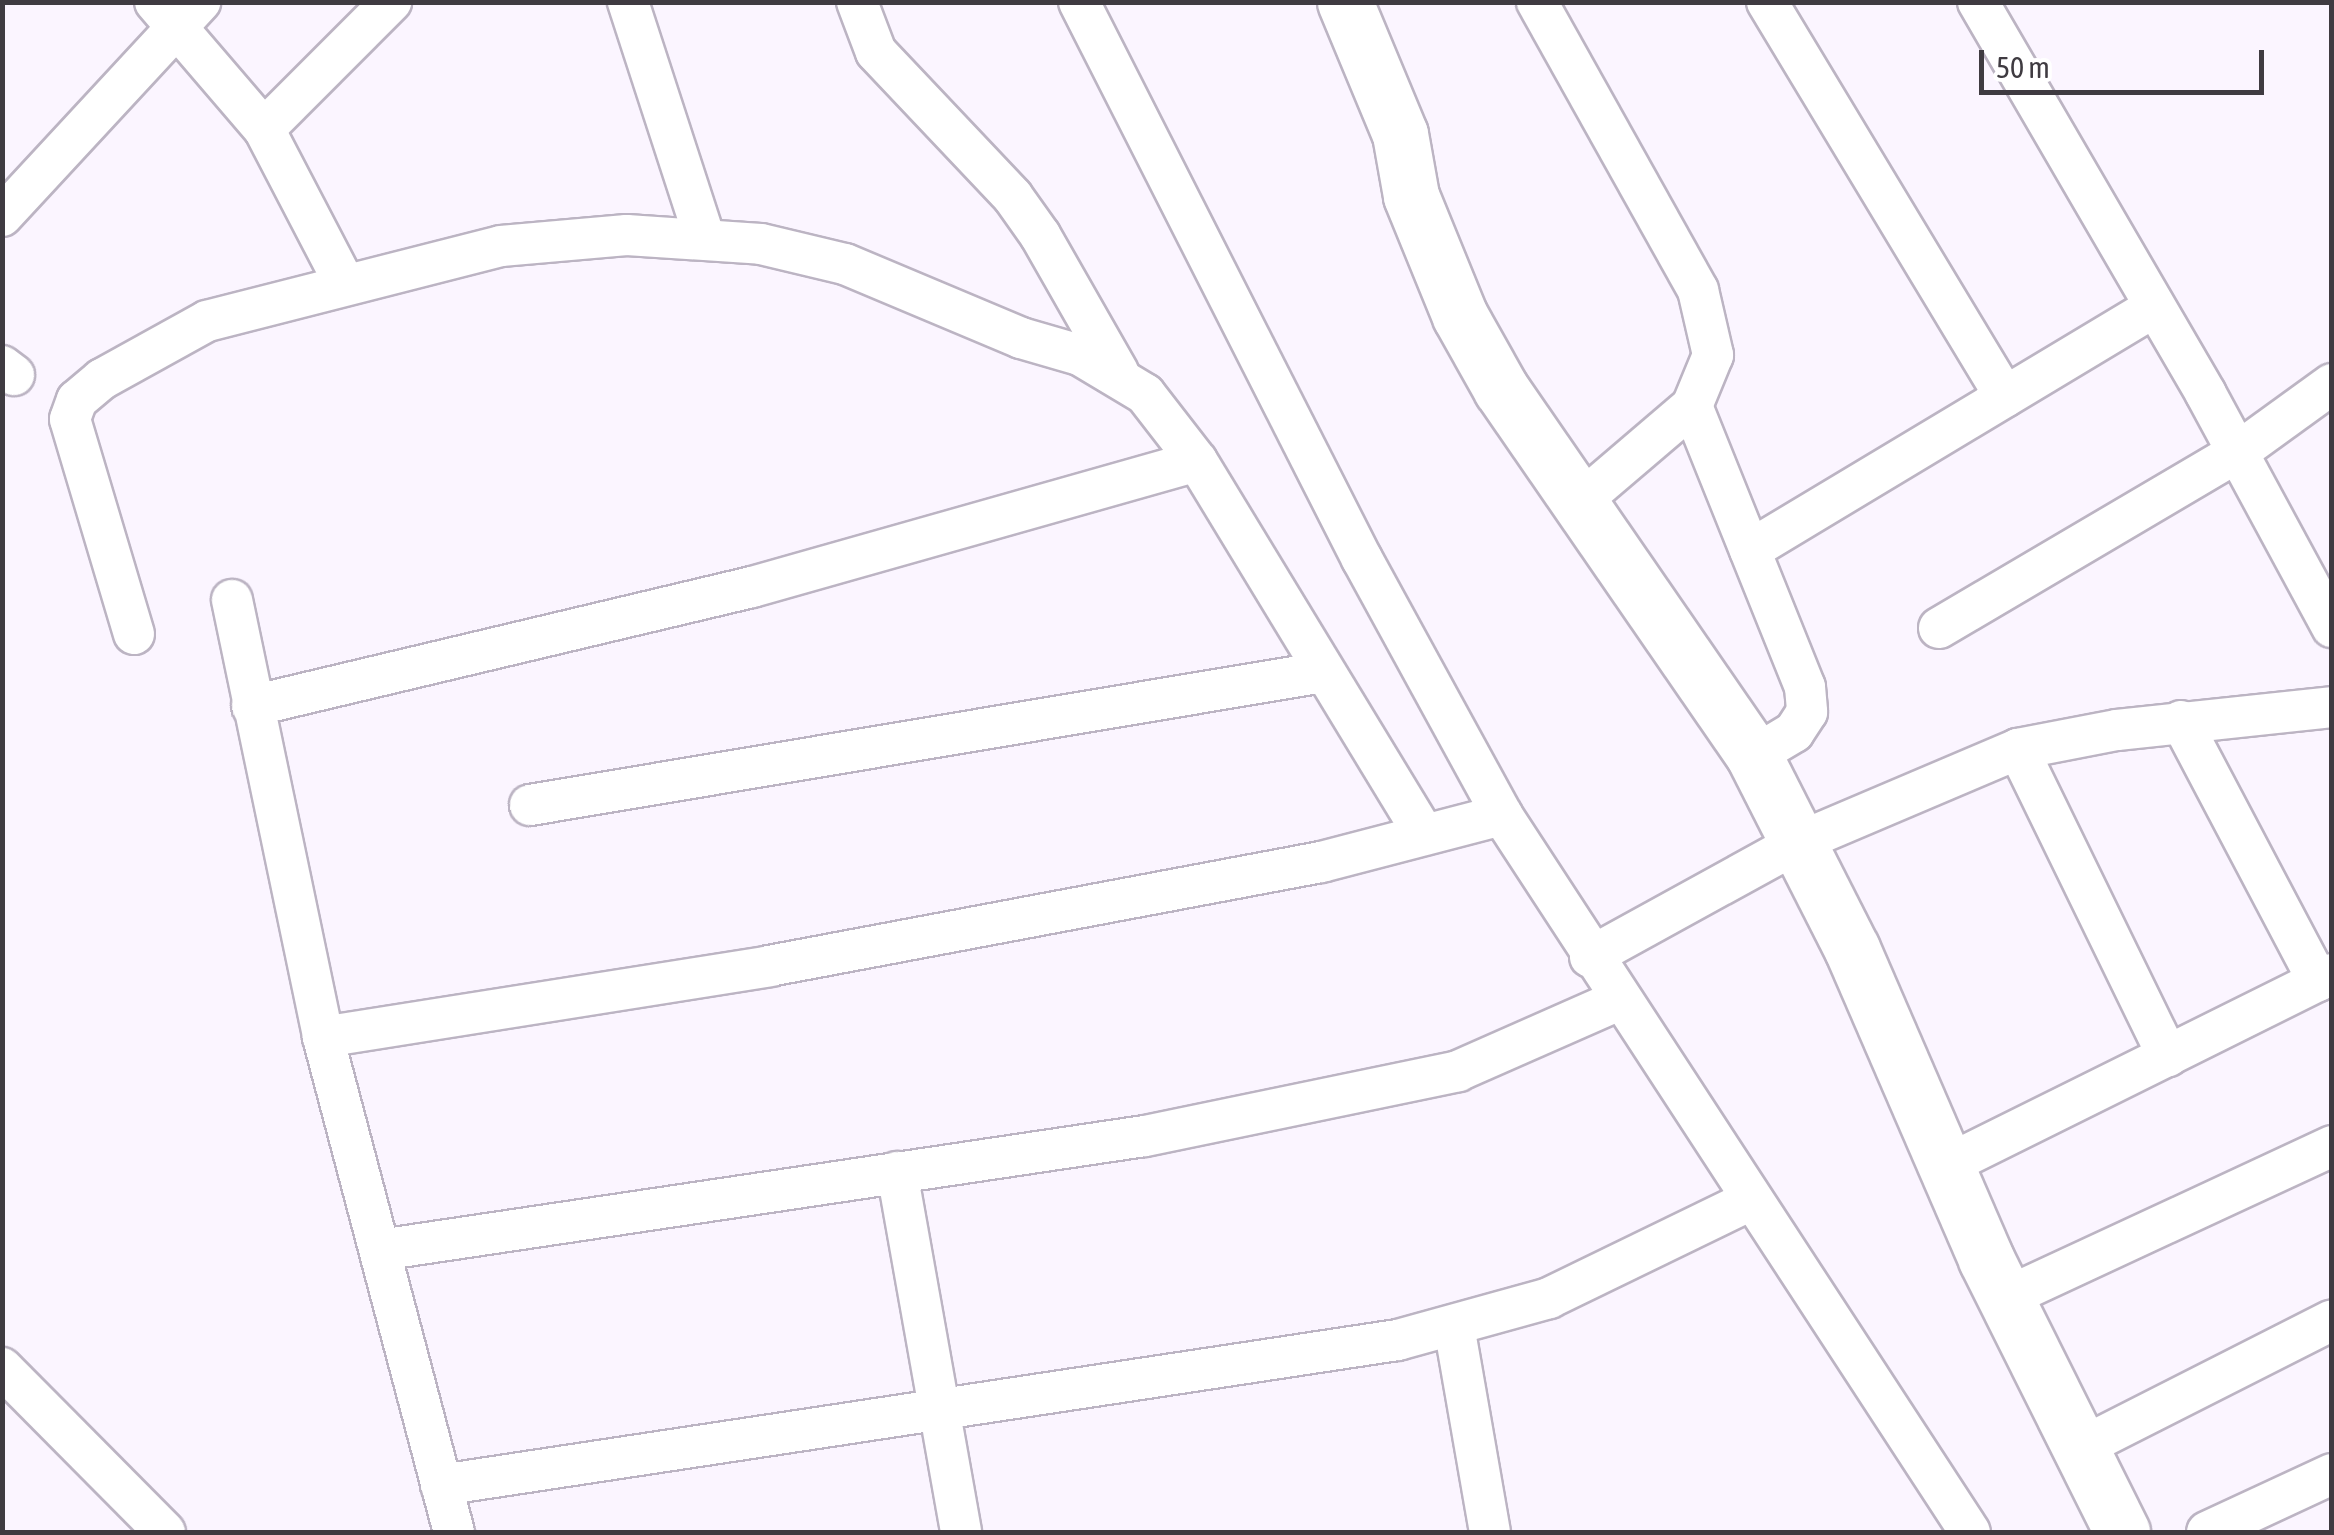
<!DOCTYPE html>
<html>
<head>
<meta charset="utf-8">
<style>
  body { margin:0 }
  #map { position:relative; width:2334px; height:1535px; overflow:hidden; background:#fbf5ff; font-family:"Asap Condensed",sans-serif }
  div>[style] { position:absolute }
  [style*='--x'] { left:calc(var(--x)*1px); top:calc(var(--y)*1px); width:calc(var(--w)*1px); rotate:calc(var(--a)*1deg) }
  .roads { filter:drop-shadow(2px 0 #bcb4c3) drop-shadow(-2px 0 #bcb4c3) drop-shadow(0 2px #bcb4c3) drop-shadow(0 -2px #bcb4c3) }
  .street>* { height:40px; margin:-20px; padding:0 20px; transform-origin:20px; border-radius:20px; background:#fff }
  .secondary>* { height:55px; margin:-27.5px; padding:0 27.5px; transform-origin:27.5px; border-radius:27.5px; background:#fff }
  span { translate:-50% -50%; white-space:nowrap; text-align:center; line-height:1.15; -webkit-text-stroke:8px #fff; paint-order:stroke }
  .frame { position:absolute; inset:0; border:5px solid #3f3b41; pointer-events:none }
  .scale { position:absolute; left:1979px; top:50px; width:285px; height:45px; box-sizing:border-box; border:5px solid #3f3b41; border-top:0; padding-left:12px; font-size:30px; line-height:35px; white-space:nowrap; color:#3f3b41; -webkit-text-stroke:8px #fff; paint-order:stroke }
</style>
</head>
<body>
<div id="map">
  <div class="roads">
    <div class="street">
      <i style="--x:155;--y:2;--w:167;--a:49.4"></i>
      <i style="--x:264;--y:129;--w:174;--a:62.5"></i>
      <i style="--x:628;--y:2;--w:249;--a:72"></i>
      <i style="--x:857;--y:2;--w:53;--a:69.2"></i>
      <i style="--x:876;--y:52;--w:199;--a:46.6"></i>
      <i style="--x:1013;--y:197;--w:47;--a:54.6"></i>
      <i style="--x:1040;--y:235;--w:158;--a:60.3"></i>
      <i style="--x:1079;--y:2;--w:625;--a:63.07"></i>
      <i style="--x:1362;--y:559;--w:292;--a:61.3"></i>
      <i style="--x:1502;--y:815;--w:856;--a:56.87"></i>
      <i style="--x:1537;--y:2;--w:330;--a:60.8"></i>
      <i style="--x:1698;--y:290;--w:67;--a:77"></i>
      <i style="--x:1713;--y:355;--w:55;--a:112.4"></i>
      <i style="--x:1692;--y:406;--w:145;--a:139.5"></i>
      <i style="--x:1767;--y:2;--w:461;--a:58.9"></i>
      <i style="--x:1978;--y:2;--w:453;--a:59.8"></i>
      <i style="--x:2206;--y:394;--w:265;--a:61.6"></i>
      <i style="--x:264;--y:129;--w:180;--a:-45"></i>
      <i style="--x:2;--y:216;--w:292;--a:-47.2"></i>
      <i style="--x:2;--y:366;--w:15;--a:37"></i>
      <i style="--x:1692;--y:406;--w:303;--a:68.1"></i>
      <i style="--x:1805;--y:687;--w:25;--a:85"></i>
      <i style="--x:1807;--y:712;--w:24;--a:123"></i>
      <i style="--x:1794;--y:732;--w:47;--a:149"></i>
      <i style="--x:1750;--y:550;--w:472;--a:-31"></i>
      <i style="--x:232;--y:600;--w:446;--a:78.2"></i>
      <i style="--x:323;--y:1037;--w:512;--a:75.18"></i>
      <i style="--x:1939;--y:628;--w:347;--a:-30.5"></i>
      <i style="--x:2238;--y:452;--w:116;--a:-35.9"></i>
      <i style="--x:134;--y:634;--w:224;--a:-106.6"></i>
      <i style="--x:70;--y:419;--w:20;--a:-70"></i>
      <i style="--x:77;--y:400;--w:33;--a:-40"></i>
      <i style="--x:102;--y:379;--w:120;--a:-28.9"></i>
      <i style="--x:207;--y:321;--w:303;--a:-14.3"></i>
      <i style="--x:501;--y:246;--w:126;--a:-5"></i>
      <i style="--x:627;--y:235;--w:134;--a:3.8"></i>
      <i style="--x:761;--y:244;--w:86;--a:13.4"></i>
      <i style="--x:845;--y:264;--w:191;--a:22.8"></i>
      <i style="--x:1021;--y:338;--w:61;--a:16.1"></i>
      <i style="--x:1080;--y:355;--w:76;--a:31"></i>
      <i style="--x:1145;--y:394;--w:85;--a:52.2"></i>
      <i style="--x:1197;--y:461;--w:437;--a:58.7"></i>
      <i style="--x:252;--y:706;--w:514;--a:-13.39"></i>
      <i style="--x:752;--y:587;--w:462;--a:-15.8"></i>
      <i style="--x:2181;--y:721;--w:294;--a:62.2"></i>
      <i style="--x:2018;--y:749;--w:342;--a:64"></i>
      <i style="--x:530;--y:805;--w:804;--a:-9.52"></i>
      <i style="--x:1590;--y:957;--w:239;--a:-28.8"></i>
      <i style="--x:1799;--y:842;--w:238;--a:-23"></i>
      <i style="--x:2018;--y:749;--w:101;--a:-10.9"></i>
      <i style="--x:2117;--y:730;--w:216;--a:-6.1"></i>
      <i style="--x:323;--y:1037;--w:452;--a:-9"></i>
      <i style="--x:769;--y:966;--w:562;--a:-10.67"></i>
      <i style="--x:1321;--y:862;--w:187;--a:-14.6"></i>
      <i style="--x:1945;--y:1166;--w:432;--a:-26.4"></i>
      <i style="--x:897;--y:1172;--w:366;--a:79.9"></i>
      <i style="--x:380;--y:1250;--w:773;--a:-8.48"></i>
      <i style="--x:1145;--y:1136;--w:320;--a:-11.7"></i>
      <i style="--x:1458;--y:1071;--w:176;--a:-23.8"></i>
      <i style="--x:2005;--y:1298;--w:361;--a:-24.9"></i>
      <i style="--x:1454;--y:1326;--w:209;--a:80.1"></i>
      <i style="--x:2;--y:1368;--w:231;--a:45.2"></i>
      <i style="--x:2082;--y:1447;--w:280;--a:-26.9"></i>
      <i style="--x:441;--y:1485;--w:968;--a:-8.62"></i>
      <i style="--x:1398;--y:1340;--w:157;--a:-15.5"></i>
      <i style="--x:1549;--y:1298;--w:222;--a:-25.9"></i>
      <i style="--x:2207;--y:1532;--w:138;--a:-24.9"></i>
    </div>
    <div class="secondary">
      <i style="--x:1345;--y:2;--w:143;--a:67.4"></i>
      <i style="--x:1400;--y:134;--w:63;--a:79.9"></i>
      <i style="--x:1411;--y:196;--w:130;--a:67.8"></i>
      <i style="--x:1460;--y:316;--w:84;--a:60.7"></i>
      <i style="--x:1501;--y:389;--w:446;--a:55.4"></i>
      <i style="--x:1754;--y:756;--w:216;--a:63.1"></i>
      <i style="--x:1852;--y:949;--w:338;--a:66.6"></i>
      <i style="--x:1986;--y:1259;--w:305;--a:63.5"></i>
    </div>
  </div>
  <div class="frame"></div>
  <div class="scale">50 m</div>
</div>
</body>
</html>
